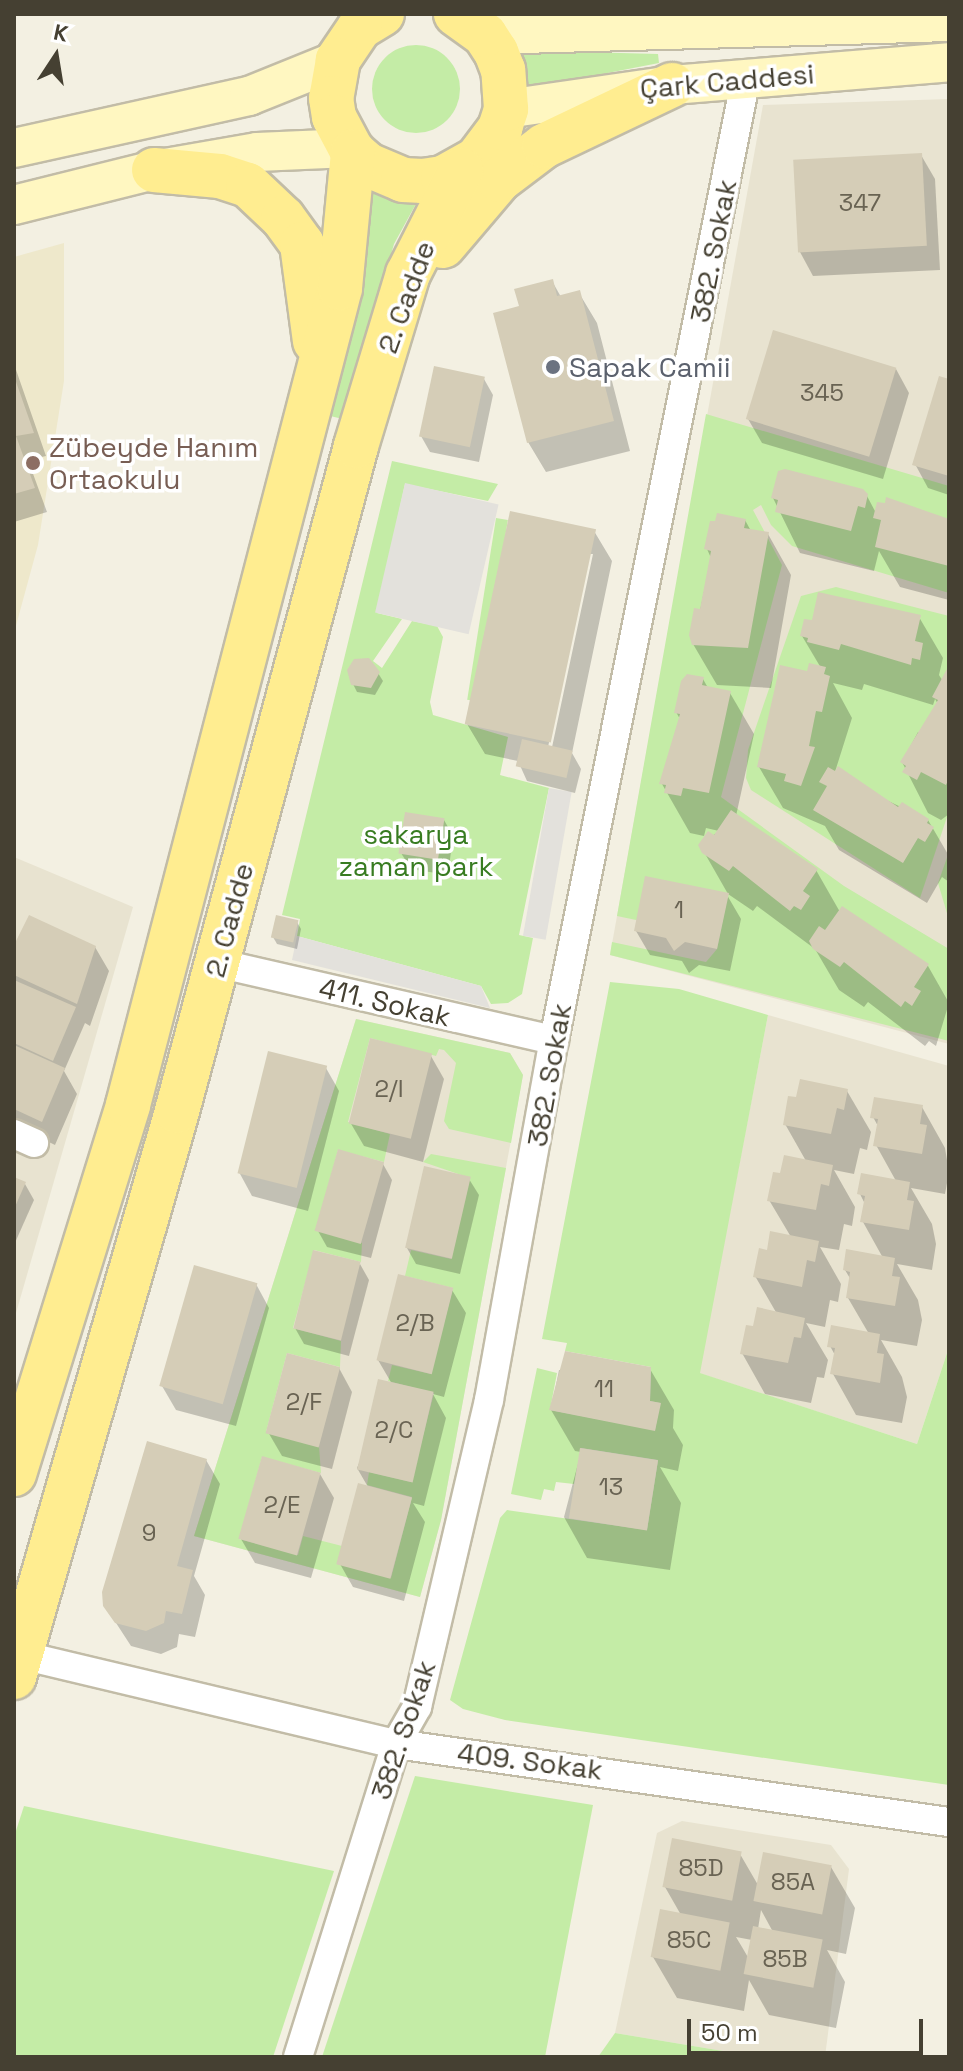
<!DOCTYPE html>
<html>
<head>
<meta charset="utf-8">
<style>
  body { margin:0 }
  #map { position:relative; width:963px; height:2071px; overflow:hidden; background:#f3f0e2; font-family:"Space Grotesk",sans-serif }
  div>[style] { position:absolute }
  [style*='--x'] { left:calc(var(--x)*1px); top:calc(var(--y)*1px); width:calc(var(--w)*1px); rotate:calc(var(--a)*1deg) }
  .residential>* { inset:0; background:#e8e3d0 }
  .education>* { inset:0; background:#eee8cb }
  .green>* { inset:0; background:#c4eca6; transform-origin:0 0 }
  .round { border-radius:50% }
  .parking>* { inset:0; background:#e3e1dc; transform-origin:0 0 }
  .shadow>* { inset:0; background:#0003 }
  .building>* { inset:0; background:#d5cdb7; transform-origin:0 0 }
  .roads { filter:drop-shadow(2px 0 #c2bca7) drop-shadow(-2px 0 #c2bca7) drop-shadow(0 2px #c2bca7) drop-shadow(0 -2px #c2bca7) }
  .street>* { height:28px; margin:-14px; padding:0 14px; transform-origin:14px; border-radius:14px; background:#fff }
  .secondary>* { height:38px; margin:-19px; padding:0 19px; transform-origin:19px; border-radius:19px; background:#fff7c1 }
  .primary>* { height:44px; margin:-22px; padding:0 22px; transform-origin:22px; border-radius:22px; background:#ffed90 }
  .dots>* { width:22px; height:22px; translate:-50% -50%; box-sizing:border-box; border:4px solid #fff; border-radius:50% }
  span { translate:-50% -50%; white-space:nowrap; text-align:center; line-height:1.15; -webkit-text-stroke:7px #fff; paint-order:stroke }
  .number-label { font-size:24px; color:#696353 }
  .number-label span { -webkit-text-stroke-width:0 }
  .street-label { font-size:28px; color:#454032 }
  .worship-label { font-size:28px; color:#5b616d }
  .left { translate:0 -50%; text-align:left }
  .education-label { font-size:28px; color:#785e54 }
  .park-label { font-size:28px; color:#387c21 }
  .frame { position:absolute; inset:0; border:16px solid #454032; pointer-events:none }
  .north { position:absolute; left:16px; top:16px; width:80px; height:80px; -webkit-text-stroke:6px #fff; paint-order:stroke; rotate:12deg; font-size:22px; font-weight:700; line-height:32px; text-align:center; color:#454032 }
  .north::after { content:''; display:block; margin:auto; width:28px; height:36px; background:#454032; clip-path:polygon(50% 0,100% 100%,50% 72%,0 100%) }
  .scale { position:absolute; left:687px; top:2019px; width:236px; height:36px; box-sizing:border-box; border:4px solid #454032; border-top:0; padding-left:10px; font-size:24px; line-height:28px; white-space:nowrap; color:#454032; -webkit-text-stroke:6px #fff; paint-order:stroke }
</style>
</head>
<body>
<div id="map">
  <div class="residential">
    <i style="clip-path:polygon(949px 99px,949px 1044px,610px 955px,763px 105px)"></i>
    <i style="clip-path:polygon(14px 857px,133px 907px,14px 1320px)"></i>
    <i style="clip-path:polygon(768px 1015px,949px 1066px,949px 1347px,917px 1444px,699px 1373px)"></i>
    <i style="clip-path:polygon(356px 1019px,510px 1053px,523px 1075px,441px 1520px,420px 1597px,194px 1536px)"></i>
    <i style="clip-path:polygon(682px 1821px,831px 1845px,849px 1869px,825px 2057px,759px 2057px,615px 2033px,657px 1833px)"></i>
  </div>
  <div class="education">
    <i style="clip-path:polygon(64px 243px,64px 381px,38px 545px,14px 633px,14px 257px)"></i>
  </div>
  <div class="green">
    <i class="round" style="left:372px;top:45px;width:88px;height:88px"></i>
    <i style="clip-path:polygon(509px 50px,658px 54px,659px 63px,520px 90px)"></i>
    <i style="clip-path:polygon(365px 184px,418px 200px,394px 244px,343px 419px,330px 416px,362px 271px)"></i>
    <i style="clip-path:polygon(706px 414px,949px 486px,949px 593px,792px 546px,771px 525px,761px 505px,753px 510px,782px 565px,721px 797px,844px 886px,949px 949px,949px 1041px,610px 955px,612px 942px,706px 962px,717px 949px,728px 894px,636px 920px,617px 916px)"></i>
    <i style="clip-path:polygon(392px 461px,498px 484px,488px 501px,405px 484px,377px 613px,402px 619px,373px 661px,382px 668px,412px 621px,437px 626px,443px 637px,430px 702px,433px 715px,508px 737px,500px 775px,549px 788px,519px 935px,533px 938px,522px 994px,508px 1003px,491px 1004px,481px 986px,297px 936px,300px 919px,282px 915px)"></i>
    <i style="left:496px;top:518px;width:12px;height:184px;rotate:9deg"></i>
    <i style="clip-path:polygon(836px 587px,949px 616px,949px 811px,920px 898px,751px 790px,746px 778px,748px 750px,801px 596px)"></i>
    <i style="clip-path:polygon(949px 852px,949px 920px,938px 883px)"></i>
    <i style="clip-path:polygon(610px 982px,679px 989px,768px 1015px,700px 1373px,917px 1444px,949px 1347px,949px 1785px,505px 1720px,463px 1709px,450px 1700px,500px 1518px,507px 1510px,647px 1530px,658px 1460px,581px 1448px,574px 1484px,556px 1482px,554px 1491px,544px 1489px,541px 1500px,511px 1494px,537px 1368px,557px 1373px,550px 1410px,655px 1430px,660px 1403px,650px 1401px,651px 1367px,565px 1351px,567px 1343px,542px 1339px)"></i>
    <i style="clip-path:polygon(356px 1019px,510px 1053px,523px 1075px,511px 1143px,449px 1129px,444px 1121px,456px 1063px,444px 1050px,439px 1049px,436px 1056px,370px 1038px,348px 1122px,390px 1134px,384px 1162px,338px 1150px,316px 1230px,362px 1243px,361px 1262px,314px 1250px,293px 1328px,341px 1341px,340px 1367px,287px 1353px,266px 1432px,319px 1446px,321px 1473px,262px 1457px,239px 1539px,298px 1555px,303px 1536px,342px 1546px,391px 1578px,412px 1497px,367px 1485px,369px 1472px,411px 1482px,434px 1393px,388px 1381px,392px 1365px,431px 1374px,453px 1288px,405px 1276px,411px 1250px,451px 1259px,470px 1178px,423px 1162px,431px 1154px,506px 1168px,441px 1520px,420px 1597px,194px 1536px)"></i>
    <i style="clip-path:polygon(415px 1776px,593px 1805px,545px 2057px,322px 2057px)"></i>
    <i style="clip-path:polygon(24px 1806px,334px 1871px,273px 2057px,14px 2057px,14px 1837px)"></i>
    <i style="clip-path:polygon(615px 2033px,759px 2057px,598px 2057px)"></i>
  </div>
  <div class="parking">
    <i style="left:405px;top:483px;width:96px;height:133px;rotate:13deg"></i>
    <i style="left:549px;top:788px;width:23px;height:150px;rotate:10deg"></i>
    <i style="clip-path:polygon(297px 936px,481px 986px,490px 1008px,292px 960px)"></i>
  </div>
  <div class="shadow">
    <i style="clip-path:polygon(921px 155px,935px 179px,940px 270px,813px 276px,800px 252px)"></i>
    <i style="clip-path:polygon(552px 281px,561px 297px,579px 293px,597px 323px,630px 451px,546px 472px,528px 442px,521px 308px)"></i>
    <i style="clip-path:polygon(14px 364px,46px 456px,28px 460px,47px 512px,14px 522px)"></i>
    <i style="clip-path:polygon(896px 369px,909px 393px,883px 479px,762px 443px,748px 419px)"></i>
    <i style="clip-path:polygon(484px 379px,493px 395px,479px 462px,430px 452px,421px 436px)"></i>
    <i style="clip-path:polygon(949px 381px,949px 495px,928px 488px,915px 464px)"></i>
    <i style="clip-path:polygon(867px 496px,876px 513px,949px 520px,949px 600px,900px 587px,879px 551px,874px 571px,800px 553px,773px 498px)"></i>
    <i style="clip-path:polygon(745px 520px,751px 531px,768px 534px,791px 575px,771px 688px,717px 685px,693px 644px,711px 558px,707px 549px)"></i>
    <i style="clip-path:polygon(evenodd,594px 531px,612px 561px,572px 753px,581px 769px,575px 793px,527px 781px,518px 761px,485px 754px,467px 724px,594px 531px,588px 554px,593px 554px,551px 752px,547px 752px,588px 554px)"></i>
    <i style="clip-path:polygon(919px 617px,943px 658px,939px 675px,944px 683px,949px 675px,949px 814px,941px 820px,928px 813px,902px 762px,918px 732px,922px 734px,938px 704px,935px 699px,933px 705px,864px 684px,862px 690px,833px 683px,852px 718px,834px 775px,928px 820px,949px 856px,949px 882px,942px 877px,927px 903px,839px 850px,825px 826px,783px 808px,759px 767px,808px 674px,821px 668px,802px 636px)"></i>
    <i style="clip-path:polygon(378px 673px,383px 681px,375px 695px,357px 692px,353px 684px)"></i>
    <i style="clip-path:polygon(703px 679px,708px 688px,730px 693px,754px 734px,736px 816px,816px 870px,840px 912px,928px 966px,949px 1003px,936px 1046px,929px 1041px,925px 1046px,868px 1002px,864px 1007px,839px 990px,815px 949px,757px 906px,753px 911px,728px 894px,700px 845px,719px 831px,706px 828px,704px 836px,690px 833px,662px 784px,680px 719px,676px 712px)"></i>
    <i style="clip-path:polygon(444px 820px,453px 836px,448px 875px,411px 869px,401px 853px)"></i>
    <i style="clip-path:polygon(727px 895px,741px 919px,730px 971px,699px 965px,689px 973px,682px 961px,650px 955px,636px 931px)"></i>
    <i style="clip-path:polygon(297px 922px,301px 929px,297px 949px,277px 944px,273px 937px)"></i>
    <i style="clip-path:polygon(95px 947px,109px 971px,90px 1026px,85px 1023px,64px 1071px,77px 1094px,55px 1145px,14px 1125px,14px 949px)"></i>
    <i style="clip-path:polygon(431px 1056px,444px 1079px,423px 1162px,364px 1146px,350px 1122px)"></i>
    <i style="clip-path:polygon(326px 1068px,339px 1091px,308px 1211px,252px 1196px,239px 1172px)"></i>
    <i style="clip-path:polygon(847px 1091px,871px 1132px,867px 1150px,860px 1148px,854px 1174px,834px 1170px,855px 1207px,852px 1226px,844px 1224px,839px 1250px,820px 1247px,841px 1284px,838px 1302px,830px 1300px,825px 1327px,806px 1323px,828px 1360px,824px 1378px,817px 1377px,811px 1403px,765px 1394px,742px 1353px,777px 1314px,755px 1276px,768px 1252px,791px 1237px,769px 1200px,782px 1176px,806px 1161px,785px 1124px)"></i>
    <i style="clip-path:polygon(922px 1107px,945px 1148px,949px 1172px,945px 1194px,911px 1188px,932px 1224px,936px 1244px,932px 1270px,897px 1264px,918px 1300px,922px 1320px,917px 1346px,881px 1340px,902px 1377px,907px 1397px,902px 1423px,856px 1415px,833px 1374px,836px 1357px,830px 1346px,869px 1334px,848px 1298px,851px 1280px,845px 1270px,883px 1258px,863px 1222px,865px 1204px,860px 1194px,896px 1181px,876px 1145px,879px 1128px,873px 1117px)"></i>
    <i style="clip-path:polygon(383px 1164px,392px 1180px,371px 1258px,327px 1247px,318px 1231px)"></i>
    <i style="clip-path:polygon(14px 1179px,25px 1184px,34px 1200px,14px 1245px)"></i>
    <i style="clip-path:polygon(469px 1179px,479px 1195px,460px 1274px,416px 1264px,407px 1248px)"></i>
    <i style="clip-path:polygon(360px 1264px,369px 1280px,349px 1356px,304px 1344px,295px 1328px)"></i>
    <i style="clip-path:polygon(256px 1284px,269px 1308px,236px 1426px,176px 1410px,162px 1386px)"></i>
    <i style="clip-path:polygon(452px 1290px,466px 1313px,444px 1397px,433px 1394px,446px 1418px,424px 1506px,413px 1503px,425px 1522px,404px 1601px,353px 1587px,340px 1564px,368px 1487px,357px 1468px,392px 1384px,378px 1360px)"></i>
    <i style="clip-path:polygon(339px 1368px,352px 1392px,332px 1469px,282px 1456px,268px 1432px)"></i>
    <i style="clip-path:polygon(650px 1369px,674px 1410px,673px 1428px,683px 1445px,678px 1471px,660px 1467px,681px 1503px,670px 1570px,587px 1558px,564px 1517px,581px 1452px,575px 1451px,551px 1410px,559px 1370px)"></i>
    <i style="clip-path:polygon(206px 1460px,220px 1484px,194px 1576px,205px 1595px,195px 1637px,179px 1634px,177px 1647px,161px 1654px,131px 1646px,105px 1606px)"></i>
    <i style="clip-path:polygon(320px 1474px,334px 1498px,311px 1578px,255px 1563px,241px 1539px)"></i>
    <i style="clip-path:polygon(evenodd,740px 1854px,758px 1885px,831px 1867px,855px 1908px,846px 1954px,827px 1950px,845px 1982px,836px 2028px,769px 2015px,749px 1980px,744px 2011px,677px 1998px,653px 1957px,681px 1915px,665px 1887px,740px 1854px,761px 1910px,773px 1932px,758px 1929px,761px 1910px,740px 1854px,736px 1937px,752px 1940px,749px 1959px,742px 1947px,736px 1937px)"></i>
  </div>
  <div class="building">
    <i style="left:922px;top:153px;width:93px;height:129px;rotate:87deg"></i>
    <i style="clip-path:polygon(553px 279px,557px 296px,580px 290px,614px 421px,527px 443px,493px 313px,519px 306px,514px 289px)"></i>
    <i style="left:773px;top:330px;width:129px;height:93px;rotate:17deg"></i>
    <i style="left:434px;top:366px;width:52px;height:72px;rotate:12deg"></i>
    <i style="clip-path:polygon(14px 376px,34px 433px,16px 436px,35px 488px,14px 494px)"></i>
    <i style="clip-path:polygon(939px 376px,949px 379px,949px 476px,912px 465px)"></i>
    <i style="clip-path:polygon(785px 469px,863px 489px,868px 494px,865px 508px,858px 506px,851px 531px,775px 512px,778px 500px,771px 498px,778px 471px)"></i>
    <i style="clip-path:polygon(886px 497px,949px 519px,949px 566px,875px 547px,881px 520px,873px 518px,877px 502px,885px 503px)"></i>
    <i style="left:510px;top:511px;width:88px;height:218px;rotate:12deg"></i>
    <i style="clip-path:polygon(717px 513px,746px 519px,744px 528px,769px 532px,748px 648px,692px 645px,689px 635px,694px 608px,700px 609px,711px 551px,704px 549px,710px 521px,715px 521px)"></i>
    <i style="clip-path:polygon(818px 592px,921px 615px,915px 641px,923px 643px,920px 660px,912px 658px,911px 665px,841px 644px,839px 650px,807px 642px,808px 638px,800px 636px,804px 619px,812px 620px)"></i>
    <i style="clip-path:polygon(369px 658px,380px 672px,371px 688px,351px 685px,347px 670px,354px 659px)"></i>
    <i style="clip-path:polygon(809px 663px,826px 667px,824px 674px,830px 676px,822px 712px,816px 711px,809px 746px,815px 747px,801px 786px,784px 781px,786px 774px,757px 767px,780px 665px,807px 671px)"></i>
    <i style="clip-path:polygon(949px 665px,949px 778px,946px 785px,921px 772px,917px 780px,902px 772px,906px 766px,900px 762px,938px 700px,932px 697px)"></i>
    <i style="clip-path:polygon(687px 674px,704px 677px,702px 685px,731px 691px,709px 793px,683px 788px,681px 796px,664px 793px,666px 785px,659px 784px,680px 714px,674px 713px,681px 681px)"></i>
    <i style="left:522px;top:739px;width:52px;height:28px;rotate:13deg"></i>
    <i style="clip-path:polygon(838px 766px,898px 807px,902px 802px,929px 819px,927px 823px,934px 827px,925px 842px,918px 838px,903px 863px,813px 810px,827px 786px,819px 782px,828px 767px,835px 771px)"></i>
    <i style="clip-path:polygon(731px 810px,818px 869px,803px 891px,810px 896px,801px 910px,794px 906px,790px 911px,733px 866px,729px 871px,702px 853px,698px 845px,708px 831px,714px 835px)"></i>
    <i style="left:405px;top:812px;width:40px;height:42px;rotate:9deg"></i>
    <i style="clip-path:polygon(645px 876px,729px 893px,717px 949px,685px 942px,674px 951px,666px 938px,634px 931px)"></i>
    <i style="clip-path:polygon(842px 906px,929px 964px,914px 987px,921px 991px,912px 1006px,905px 1001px,901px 1007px,844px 962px,840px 967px,813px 949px,809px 941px,819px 926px,825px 930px)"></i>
    <i style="clip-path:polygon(29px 915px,96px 946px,77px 1004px,14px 975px,14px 945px)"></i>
    <i style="left:276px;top:915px;width:23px;height:23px;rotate:13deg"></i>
    <i style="clip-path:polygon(14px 980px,76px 1007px,53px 1061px,14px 1043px)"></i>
    <i style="left:370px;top:1038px;width:64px;height:88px;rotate:14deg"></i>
    <i style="clip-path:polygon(14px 1045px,65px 1068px,42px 1122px,14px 1109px)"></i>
    <i style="left:268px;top:1051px;width:61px;height:126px;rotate:14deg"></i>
    <i style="clip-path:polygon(800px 1079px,848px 1089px,844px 1110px,837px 1108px,831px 1134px,783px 1125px,788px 1096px,796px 1097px)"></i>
    <i style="clip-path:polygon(874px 1097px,923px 1105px,920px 1124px,927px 1125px,922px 1154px,873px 1146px,878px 1119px,870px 1118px)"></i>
    <i style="left:338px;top:1149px;width:48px;height:85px;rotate:16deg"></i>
    <i style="clip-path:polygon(784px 1155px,833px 1165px,829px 1186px,821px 1184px,816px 1210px,767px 1201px,773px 1172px,780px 1173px)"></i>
    <i style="left:424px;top:1166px;width:48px;height:84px;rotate:13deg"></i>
    <i style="clip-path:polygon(861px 1173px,910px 1182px,907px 1200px,914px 1201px,909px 1230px,860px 1222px,865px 1196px,857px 1194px)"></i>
    <i style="clip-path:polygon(14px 1177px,26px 1182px,14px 1209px)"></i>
    <i style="clip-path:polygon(770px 1231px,819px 1241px,815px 1262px,807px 1260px,802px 1287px,753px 1277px,759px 1248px,767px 1250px)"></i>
    <i style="clip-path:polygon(846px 1249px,895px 1258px,892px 1276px,900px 1277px,895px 1306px,846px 1298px,850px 1272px,843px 1270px)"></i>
    <i style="left:313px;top:1250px;width:49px;height:81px;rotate:14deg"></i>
    <i style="left:194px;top:1265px;width:66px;height:126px;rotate:16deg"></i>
    <i style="left:398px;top:1274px;width:57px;height:89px;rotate:14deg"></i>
    <i style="clip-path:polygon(757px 1307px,805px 1318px,801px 1338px,794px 1337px,788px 1363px,740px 1354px,746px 1325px,753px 1326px)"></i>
    <i style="clip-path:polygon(831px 1325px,880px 1334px,877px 1353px,884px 1354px,880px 1383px,830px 1374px,835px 1348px,827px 1347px)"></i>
    <i style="clip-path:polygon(565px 1351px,651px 1367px,650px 1401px,661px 1403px,655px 1431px,549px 1410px)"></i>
    <i style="left:287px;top:1353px;width:55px;height:83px;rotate:15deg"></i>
    <i style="left:378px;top:1379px;width:57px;height:93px;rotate:13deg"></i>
    <i style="clip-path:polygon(147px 1441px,207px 1459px,177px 1566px,193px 1570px,182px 1614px,166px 1611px,164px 1623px,146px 1631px,115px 1623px,103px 1606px,102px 1592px)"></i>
    <i style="left:580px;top:1448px;width:79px;height:71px;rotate:9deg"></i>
    <i style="left:262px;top:1456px;width:61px;height:86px;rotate:16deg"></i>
    <i style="left:358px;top:1483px;width:56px;height:84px;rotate:15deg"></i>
    <i style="left:672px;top:1838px;width:71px;height:50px;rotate:11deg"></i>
    <i style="left:763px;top:1852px;width:70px;height:50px;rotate:11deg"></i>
    <i style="left:660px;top:1909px;width:71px;height:49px;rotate:11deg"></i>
    <i style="left:753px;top:1926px;width:71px;height:49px;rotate:11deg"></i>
  </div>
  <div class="roads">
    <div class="street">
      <i style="--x:217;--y:963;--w:346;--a:12.9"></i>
      <i style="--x:14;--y:1134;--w:22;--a:24"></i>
      <i style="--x:21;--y:1655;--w:385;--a:13.4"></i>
      <i style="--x:396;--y:1744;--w:558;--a:8.03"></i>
      <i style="--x:298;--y:2057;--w:328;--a:-72.6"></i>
      <i style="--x:396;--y:1744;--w:43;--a:-60.4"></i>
      <i style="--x:417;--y:1707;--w:315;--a:-76.8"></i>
      <i style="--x:489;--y:1400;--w:366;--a:-79.8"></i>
      <i style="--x:554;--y:1040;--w:981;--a:-78.71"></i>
    </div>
    <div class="secondary">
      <i style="--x:485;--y:35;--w:464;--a:-1.6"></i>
      <i style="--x:506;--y:109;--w:168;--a:-8.2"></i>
      <i style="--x:672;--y:85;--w:278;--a:-4.7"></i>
      <i style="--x:14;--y:148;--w:241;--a:-12.5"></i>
      <i style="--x:249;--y:96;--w:96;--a:-22"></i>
      <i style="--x:14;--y:205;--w:144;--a:-14"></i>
      <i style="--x:154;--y:170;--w:105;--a:-9.9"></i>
      <i style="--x:257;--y:152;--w:93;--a:-2.5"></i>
    </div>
    <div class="primary">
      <i style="--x:382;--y:14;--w:26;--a:149"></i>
      <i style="--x:360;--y:27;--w:40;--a:124"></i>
      <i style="--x:338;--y:60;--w:39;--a:100"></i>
      <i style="--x:331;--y:98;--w:19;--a:81"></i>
      <i style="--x:334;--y:117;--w:40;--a:62"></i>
      <i style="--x:353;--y:152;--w:20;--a:41"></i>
      <i style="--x:368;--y:165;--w:38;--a:23"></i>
      <i style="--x:403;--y:180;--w:20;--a:3"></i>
      <i style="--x:423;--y:181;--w:20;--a:-9"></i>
      <i style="--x:443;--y:178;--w:39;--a:-29"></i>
      <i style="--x:477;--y:159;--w:39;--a:-53"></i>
      <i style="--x:500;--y:128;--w:20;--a:-72"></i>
      <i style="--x:506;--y:109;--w:39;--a:-94"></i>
      <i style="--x:503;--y:70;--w:19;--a:-111"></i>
      <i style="--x:496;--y:52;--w:20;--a:-123"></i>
      <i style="--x:485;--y:35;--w:36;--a:-144"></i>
      <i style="--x:154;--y:170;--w:66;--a:5.2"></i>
      <i style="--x:220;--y:176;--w:29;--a:18"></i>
      <i style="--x:248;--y:185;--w:48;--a:43.3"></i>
      <i style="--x:283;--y:218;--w:32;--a:54"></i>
      <i style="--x:302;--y:244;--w:98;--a:82.4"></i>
      <i style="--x:443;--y:246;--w:87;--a:-49.7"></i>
      <i style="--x:499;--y:180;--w:56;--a:-37.1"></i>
      <i style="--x:544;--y:146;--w:142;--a:-25.5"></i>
      <i style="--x:14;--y:1474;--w:386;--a:-72.8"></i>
      <i style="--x:128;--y:1105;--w:844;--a:-75.45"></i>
      <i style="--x:340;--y:288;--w:137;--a:-84.5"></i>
      <i style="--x:14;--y:1677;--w:589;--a:-73.93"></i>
      <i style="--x:177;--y:1111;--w:689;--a:-74.93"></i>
      <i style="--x:356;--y:446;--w:180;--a:-73.2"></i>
      <i style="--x:408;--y:274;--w:117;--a:-63"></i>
    </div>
  </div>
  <div class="dots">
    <i style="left:553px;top:367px;background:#6b7280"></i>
    <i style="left:33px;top:463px;background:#8d6e63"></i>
  </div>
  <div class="number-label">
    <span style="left:860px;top:203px">347</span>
    <span style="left:822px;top:393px">345</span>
    <span style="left:679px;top:910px">1</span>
    <span style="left:389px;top:1089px">2/I</span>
    <span style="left:415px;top:1323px">2/B</span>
    <span style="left:604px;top:1389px">11</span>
    <span style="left:304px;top:1402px">2/F</span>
    <span style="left:394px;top:1430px">2/C</span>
    <span style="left:611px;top:1487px">13</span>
    <span style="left:282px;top:1505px">2/E</span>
    <span style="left:149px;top:1533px">9</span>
    <span style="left:701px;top:1868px">85D</span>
    <span style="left:793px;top:1882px">85A</span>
    <span style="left:689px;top:1940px">85C</span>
    <span style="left:785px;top:1959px">85B</span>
  </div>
  <div class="street-label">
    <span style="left:727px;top:81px;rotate:-5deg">Çark Caddesi</span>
    <span style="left:713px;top:251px;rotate:-79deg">382. Sokak</span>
    <span style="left:406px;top:297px;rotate:-70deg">2. Cadde</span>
    <span style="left:229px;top:920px;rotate:-75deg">2. Cadde</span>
    <span style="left:385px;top:1002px;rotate:13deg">411. Sokak</span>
    <span style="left:549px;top:1075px;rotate:-80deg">382. Sokak</span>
    <span style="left:403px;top:1730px;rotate:-71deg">382. Sokak</span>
    <span style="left:530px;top:1761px;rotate:7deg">409. Sokak</span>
  </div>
  <div class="worship-label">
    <span class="left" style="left:569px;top:367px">Sapak Camii</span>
  </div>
  <div class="education-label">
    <span class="left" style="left:49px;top:463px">Zübeyde Hanım<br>Ortaokulu</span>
  </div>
  <div class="park-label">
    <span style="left:416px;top:850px">sakarya<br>zaman park</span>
  </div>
  <div class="frame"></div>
  <div class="north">K</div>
  <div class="scale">50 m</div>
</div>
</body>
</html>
